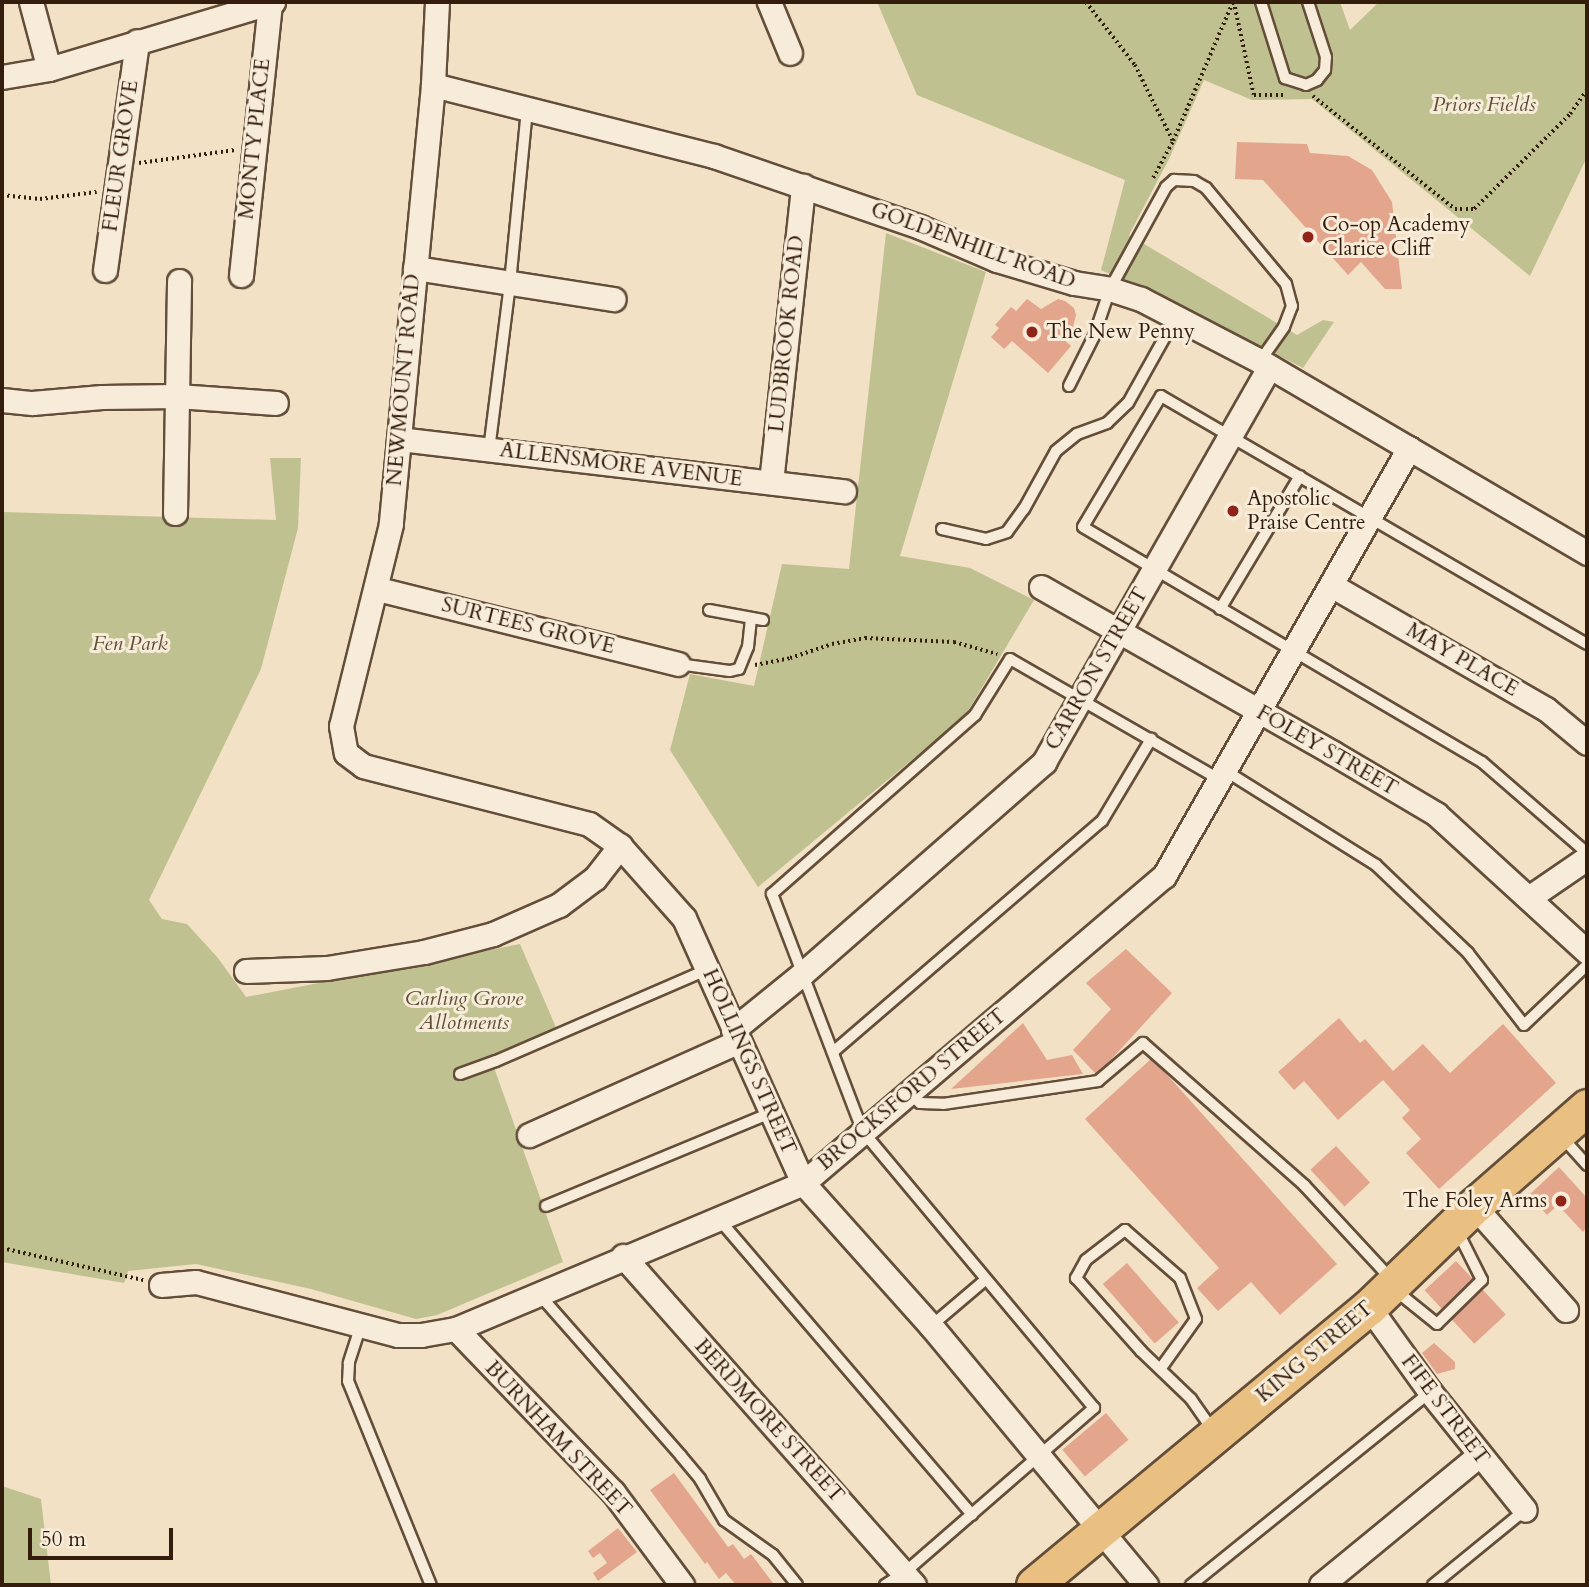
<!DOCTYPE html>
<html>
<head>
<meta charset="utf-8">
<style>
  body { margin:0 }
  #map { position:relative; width:1589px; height:1587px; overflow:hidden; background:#f2e1c5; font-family:Cardo,serif }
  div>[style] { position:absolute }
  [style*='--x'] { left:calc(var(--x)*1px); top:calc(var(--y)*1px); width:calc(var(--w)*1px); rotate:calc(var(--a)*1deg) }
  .green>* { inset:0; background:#c0c190 }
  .building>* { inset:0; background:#e3a68d; transform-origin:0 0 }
  .path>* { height:3.5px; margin-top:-1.75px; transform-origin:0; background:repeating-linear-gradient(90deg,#341d0c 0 2px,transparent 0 5.5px) }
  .roads { filter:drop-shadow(2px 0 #644e3a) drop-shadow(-2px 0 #644e3a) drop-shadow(0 2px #644e3a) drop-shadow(0 -2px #644e3a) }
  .service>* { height:10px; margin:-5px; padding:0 5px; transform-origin:5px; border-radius:5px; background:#f7ecd9 }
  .minor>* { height:23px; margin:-11.5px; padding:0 11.5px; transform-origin:11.5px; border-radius:11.5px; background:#f7ecd9 }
  .primary>* { height:35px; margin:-17.5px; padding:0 17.5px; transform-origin:17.5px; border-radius:17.5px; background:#e9c082 }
  .dots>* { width:19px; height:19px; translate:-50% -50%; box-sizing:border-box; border:4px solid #f7ecd9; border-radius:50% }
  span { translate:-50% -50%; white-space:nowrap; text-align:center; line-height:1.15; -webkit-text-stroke:6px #f7ecd9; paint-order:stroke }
  .park-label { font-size:21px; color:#5e4e34; font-style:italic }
  .street-label { font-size:21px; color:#341d0c }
  .poi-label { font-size:21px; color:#341d0c }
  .left { translate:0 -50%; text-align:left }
  .right { translate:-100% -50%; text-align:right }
  .frame { position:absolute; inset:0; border:4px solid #341d0c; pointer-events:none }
  .scale { position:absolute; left:28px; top:1528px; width:145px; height:32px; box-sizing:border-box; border:4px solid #341d0c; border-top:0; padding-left:9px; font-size:21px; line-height:24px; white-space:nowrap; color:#341d0c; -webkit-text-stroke:5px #f7ecd9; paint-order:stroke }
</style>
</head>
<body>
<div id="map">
  <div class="green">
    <i style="clip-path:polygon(877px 2px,1340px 2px,1350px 30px,1379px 2px,1587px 2px,1587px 157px,1530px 276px,1312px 99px,1252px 100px,1204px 80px,1169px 159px,1129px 235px,1297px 335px,1323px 320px,1334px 322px,1303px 368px,1171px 301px,1101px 270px,1125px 180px,917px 95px)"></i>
    <i style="clip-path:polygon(886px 233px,986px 272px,900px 556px,970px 568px,1034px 600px,965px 716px,758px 887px,670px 750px,690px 674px,754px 686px,782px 564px,849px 569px)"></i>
    <i style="clip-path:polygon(270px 458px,301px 458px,298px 528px,261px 669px,149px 900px,162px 919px,187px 924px,218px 958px,246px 997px,520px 944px,558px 1032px,491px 1059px,563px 1262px,437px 1315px,416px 1319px,311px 1289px,196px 1264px,128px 1271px,124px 1283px,2px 1262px,2px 512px,276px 520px)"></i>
    <i style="clip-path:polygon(2px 1486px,41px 1499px,51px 1585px,2px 1585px)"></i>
  </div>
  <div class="building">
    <i style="clip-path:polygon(1237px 142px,1307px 144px,1310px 153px,1348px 156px,1372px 170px,1392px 202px,1402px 289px,1385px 289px,1361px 262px,1348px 275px,1263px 180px,1235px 179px)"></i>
    <i style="clip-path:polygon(1027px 299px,1041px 309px,1058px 299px,1065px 301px,1074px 308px,1076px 315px,1073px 327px,1063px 339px,1071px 346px,1048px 373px,1012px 341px,1004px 349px,991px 337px,999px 328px,995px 325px,1011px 307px,1016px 311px)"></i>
    <i style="clip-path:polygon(1126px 949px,1172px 993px,1097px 1075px,1073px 1050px,1111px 1009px,1086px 983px)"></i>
    <i style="clip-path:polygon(1339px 1018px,1360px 1043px,1365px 1039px,1393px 1071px,1423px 1044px,1450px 1073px,1503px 1024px,1556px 1083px,1439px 1189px,1406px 1153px,1421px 1139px,1402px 1118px,1410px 1110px,1383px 1080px,1338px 1120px,1304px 1081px,1294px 1090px,1278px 1072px)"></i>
    <i style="clip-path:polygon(1023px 1023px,1047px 1060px,1072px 1055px,1083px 1074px,951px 1089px)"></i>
    <i style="clip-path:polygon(1152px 1058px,1337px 1264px,1280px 1315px,1251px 1282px,1218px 1311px,1197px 1288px,1219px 1268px,1085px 1119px)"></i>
    <i style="left:1336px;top:1146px;width:50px;height:35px;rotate:47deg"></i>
    <i style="clip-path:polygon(1559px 1167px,1587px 1198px,1587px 1227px,1583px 1232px,1558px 1205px,1547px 1215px,1529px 1195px)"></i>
    <i style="left:1456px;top:1261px;width:73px;height:43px;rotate:47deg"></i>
    <i style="left:1127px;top:1263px;width:79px;height:32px;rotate:49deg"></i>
    <i style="clip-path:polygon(1434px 1343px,1455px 1362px,1455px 1369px,1437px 1374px,1422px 1353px)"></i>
    <i style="left:1106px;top:1413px;width:35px;height:57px;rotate:50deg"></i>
    <i style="clip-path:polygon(674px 1473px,728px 1547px,733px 1544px,744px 1559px,751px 1554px,773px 1583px,736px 1585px,726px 1573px,719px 1579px,707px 1562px,705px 1564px,650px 1490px)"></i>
    <i style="clip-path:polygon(618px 1528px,637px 1552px,598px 1581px,593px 1573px,607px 1563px,600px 1553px,593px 1558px,588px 1551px)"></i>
  </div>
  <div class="path">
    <i style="--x:1086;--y:2;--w:80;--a:52.1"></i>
    <i style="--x:1135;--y:65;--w:85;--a:63.4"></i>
    <i style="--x:1234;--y:2;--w:95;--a:77.9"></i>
    <i style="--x:1254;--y:95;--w:31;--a:0"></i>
    <i style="--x:1313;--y:96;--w:181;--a:38.5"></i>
    <i style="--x:1455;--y:209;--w:19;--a:0"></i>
    <i style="--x:1474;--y:209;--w:135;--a:-44.7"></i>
    <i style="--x:1570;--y:114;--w:29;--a:-55"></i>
    <i style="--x:139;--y:163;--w:97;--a:-7.7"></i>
    <i style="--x:1153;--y:178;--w:42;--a:-61.6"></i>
    <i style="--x:1173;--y:141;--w:151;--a:-66.7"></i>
    <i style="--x:2;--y:195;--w:38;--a:6"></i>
    <i style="--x:40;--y:199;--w:57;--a:-7"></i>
    <i style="--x:755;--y:665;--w:36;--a:-11"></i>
    <i style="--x:790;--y:658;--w:44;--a:-18.4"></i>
    <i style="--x:832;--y:644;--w:34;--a:-10"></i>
    <i style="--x:865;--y:638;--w:89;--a:2.6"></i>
    <i style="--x:954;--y:642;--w:45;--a:15.6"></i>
    <i style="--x:2;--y:1248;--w:145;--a:12.8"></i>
  </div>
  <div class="roads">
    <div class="service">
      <i style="--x:1261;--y:2;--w:80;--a:72.5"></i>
      <i style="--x:1285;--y:78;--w:22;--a:18"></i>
      <i style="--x:1306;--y:85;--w:12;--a:-24"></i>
      <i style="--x:1317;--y:80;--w:13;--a:-51"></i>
      <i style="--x:1325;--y:70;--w:13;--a:-86"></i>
      <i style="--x:1326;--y:57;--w:58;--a:-108.1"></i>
      <i style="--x:1069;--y:386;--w:56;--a:-63.4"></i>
      <i style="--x:1094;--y:336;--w:50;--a:-71.2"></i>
      <i style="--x:1110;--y:289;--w:116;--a:-61.2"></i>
      <i style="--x:1166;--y:187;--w:11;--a:-41"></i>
      <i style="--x:1174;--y:180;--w:20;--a:3"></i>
      <i style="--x:1194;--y:181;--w:14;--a:30"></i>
      <i style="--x:1206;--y:188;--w:125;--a:50.2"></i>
      <i style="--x:1286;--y:284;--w:23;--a:75"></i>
      <i style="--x:1292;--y:306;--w:22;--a:111"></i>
      <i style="--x:1284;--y:327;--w:42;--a:125.2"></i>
      <i style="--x:489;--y:450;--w:168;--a:-82.8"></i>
      <i style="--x:510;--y:283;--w:175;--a:-84.4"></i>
      <i style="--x:942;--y:529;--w:45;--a:12.8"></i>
      <i style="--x:986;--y:539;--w:22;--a:-18"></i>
      <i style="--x:1007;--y:532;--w:29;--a:-54"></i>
      <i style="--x:1024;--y:509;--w:66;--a:-61.1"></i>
      <i style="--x:1056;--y:451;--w:27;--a:-39"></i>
      <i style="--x:1077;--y:434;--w:32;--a:-20"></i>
      <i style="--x:1107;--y:423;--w:29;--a:-44"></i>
      <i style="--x:1128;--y:403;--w:98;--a:-60.8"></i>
      <i style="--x:1220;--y:609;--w:155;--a:-59"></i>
      <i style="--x:709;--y:610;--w:55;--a:10.5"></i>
      <i style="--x:1587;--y:644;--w:493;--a:-149.8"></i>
      <i style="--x:1161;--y:396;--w:152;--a:120.8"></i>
      <i style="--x:1083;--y:527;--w:463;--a:30.5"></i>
      <i style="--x:1482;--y:762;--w:139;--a:40.9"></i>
      <i style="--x:678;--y:664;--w:52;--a:7.7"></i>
      <i style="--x:730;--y:671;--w:9;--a:-13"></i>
      <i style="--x:739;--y:669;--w:24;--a:-68"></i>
      <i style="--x:748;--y:647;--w:29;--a:-84"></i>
      <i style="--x:1224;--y:770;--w:179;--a:32"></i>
      <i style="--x:1376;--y:865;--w:127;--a:43.7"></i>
      <i style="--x:1468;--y:953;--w:91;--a:52.1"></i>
      <i style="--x:1524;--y:1025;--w:87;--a:-43.6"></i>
      <i style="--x:833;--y:1052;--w:355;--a:-40.7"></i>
      <i style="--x:1102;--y:821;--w:96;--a:-59.1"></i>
      <i style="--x:460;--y:1074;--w:38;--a:-20"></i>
      <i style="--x:496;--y:1061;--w:232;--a:-23.4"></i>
      <i style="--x:909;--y:1093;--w:15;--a:42"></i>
      <i style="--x:920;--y:1103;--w:23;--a:2"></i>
      <i style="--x:943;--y:1104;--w:157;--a:-8.4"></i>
      <i style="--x:1098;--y:1081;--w:59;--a:-40.2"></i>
      <i style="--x:1143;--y:1043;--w:215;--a:41.4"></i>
      <i style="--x:1304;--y:1185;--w:129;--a:47.2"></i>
      <i style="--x:1561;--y:1136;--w:39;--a:48"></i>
      <i style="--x:546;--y:1206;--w:243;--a:-22.5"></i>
      <i style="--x:717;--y:1217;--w:392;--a:49.4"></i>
      <i style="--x:1395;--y:1290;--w:54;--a:39"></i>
      <i style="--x:1437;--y:1324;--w:63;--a:-44.4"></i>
      <i style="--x:1482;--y:1280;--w:56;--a:-116.6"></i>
      <i style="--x:538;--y:1293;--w:217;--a:48.7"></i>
      <i style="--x:681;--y:1456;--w:30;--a:50"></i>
      <i style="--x:700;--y:1479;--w:48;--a:59.7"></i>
      <i style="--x:724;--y:1520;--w:60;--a:35.5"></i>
      <i style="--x:773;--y:1555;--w:38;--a:51"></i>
      <i style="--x:361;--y:1325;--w:40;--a:108"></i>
      <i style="--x:349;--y:1363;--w:18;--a:93"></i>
      <i style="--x:348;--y:1381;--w:220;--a:67.9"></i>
      <i style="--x:931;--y:1326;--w:71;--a:-40.4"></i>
      <i style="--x:1161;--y:1368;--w:60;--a:-54.5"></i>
      <i style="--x:1196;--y:1319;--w:44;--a:-111.3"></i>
      <i style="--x:1180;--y:1278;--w:73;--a:-138.9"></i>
      <i style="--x:1125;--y:1230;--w:49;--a:142.4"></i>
      <i style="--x:1086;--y:1260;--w:21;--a:119"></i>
      <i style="--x:1076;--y:1278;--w:98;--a:48.3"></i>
      <i style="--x:1141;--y:1351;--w:69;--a:43.8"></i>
      <i style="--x:1191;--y:1399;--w:38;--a:55"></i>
      <i style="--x:885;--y:1585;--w:22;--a:-32"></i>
      <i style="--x:904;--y:1573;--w:252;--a:-41"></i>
      <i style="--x:1094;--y:1408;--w:360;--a:-129.9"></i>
      <i style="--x:863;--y:1132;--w:255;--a:-110.9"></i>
      <i style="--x:772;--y:894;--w:271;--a:-41.4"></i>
      <i style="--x:975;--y:715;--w:66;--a:-58"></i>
      <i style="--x:1010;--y:659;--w:241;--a:29.9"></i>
      <i style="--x:1191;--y:1585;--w:307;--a:-38.9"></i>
      <i style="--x:1433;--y:1585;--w:119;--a:-39.2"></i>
    </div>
    <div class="minor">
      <i style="--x:31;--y:2;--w:69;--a:75"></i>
      <i style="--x:437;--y:2;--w:83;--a:92.8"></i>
      <i style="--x:433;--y:85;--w:441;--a:95.5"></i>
      <i style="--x:391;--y:524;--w:208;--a:103.9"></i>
      <i style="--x:341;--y:726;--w:27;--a:80"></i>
      <i style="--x:346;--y:753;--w:21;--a:37"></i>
      <i style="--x:363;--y:766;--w:233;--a:14.4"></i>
      <i style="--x:589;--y:824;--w:38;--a:35"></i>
      <i style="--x:620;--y:846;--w:96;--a:48.4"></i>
      <i style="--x:684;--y:918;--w:290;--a:65.8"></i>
      <i style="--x:803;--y:1183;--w:192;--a:48.2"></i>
      <i style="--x:931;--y:1326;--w:337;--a:50.3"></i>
      <i style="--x:769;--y:2;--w:55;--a:67.6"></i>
      <i style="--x:2;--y:77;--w:48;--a:-9.7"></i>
      <i style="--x:49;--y:69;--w:234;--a:-16.7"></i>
      <i style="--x:433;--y:85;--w:290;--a:14.2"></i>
      <i style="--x:714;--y:156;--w:218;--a:19"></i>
      <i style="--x:920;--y:227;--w:84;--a:23.2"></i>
      <i style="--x:997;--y:260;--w:80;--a:16.6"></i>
      <i style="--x:1074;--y:283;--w:36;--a:9"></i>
      <i style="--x:1110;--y:289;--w:33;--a:18"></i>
      <i style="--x:1141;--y:299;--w:134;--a:27.5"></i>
      <i style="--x:1260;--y:361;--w:379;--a:30.4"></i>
      <i style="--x:415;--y:268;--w:201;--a:8.9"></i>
      <i style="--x:105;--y:270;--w:231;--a:-82"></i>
      <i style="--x:241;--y:275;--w:274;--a:-83.9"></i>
      <i style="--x:2;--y:400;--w:30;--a:6"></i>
      <i style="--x:32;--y:403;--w:70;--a:-4.9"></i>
      <i style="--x:102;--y:397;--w:75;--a:-0.8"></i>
      <i style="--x:177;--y:396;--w:99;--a:4"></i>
      <i style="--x:399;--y:439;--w:448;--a:6.7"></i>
      <i style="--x:771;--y:482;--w:298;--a:-83.8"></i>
      <i style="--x:175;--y:513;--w:232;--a:-89"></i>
      <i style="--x:1331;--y:585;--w:248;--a:30"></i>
      <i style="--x:1546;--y:709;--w:53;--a:39.7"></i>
      <i style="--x:1041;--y:587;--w:336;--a:29.6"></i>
      <i style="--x:1333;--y:753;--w:120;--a:30.6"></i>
      <i style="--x:1436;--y:814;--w:205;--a:42.4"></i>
      <i style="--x:378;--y:589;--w:309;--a:14"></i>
      <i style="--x:1530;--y:897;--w:69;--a:-34.4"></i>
      <i style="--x:246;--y:971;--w:81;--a:-2.1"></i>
      <i style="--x:327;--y:968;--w:98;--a:-9.4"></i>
      <i style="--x:424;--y:952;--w:71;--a:-14.6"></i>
      <i style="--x:493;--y:934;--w:72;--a:-23.7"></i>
      <i style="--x:559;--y:905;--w:45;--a:-36.9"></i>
      <i style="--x:595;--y:878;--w:41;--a:-52"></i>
      <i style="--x:733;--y:1030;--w:89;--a:-39.1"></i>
      <i style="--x:802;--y:974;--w:322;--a:-41.2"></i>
      <i style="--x:1044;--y:762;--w:455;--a:-60.3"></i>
      <i style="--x:529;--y:1135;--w:230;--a:-24.1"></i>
      <i style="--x:1474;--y:1206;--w:139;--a:48.5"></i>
      <i style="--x:623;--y:1256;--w:439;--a:48.5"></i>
      <i style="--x:161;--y:1285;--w:35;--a:-5"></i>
      <i style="--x:196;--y:1282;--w:209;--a:14.7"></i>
      <i style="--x:398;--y:1335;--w:23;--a:0"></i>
      <i style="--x:421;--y:1335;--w:36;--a:-10"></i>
      <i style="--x:456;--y:1329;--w:376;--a:-22.8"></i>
      <i style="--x:803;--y:1183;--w:474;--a:-40.4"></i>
      <i style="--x:1164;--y:876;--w:493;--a:-60.2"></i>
      <i style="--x:1369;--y:1307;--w:105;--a:54.3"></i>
      <i style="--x:1430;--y:1392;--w:151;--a:51.2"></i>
      <i style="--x:456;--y:1329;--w:226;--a:46.1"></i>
      <i style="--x:613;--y:1492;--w:116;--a:53.4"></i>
      <i style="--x:1321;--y:1585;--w:205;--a:-39.4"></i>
    </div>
    <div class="primary">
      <i style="--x:1034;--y:1585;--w:435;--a:-39.7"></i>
      <i style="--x:1369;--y:1307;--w:146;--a:-43.9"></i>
      <i style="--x:1474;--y:1206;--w:150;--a:-41.2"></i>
    </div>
  </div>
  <div class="dots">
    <i style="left:1308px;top:237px;background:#8f2418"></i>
    <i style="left:1032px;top:332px;background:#8f2418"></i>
    <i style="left:1233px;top:511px;background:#8f2418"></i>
    <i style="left:1561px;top:1201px;background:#8f2418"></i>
  </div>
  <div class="park-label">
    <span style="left:1484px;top:105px">Priors Fields</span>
    <span style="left:130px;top:644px">Fen Park</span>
    <span style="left:464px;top:1011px">Carling Grove<br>Allotments</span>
  </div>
  <div class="street-label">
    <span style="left:255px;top:139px;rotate:-84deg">MONTY PLACE</span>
    <span style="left:121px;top:156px;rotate:-82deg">FLEUR GROVE</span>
    <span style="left:973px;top:246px;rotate:20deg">GOLDENHILL ROAD</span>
    <span style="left:787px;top:334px;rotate:-84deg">LUDBROOK ROAD</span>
    <span style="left:404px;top:380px;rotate:-85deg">NEWMOUNT ROAD</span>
    <span style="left:621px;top:465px;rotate:7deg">ALLENSMORE AVENUE</span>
    <span style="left:528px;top:626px;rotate:14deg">SURTEES GROVE</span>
    <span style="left:1462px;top:660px;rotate:30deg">MAY PLACE</span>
    <span style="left:1097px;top:669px;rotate:-60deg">CARRON STREET</span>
    <span style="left:1327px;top:751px;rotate:30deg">FOLEY STREET</span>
    <span style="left:749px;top:1062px;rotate:66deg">HOLLINGS STREET</span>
    <span style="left:912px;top:1090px;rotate:-40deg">BROCKSFORD STREET</span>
    <span style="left:1315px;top:1352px;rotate:-40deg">KING STREET</span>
    <span style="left:1445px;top:1410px;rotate:53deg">FIFE STREET</span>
    <span style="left:769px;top:1421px;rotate:48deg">BERDMORE STREET</span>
    <span style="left:558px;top:1439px;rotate:47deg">BURNHAM STREET</span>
  </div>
  <div class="poi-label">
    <span class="left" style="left:1322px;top:237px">Co-op Academy<br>Clarice Cliff</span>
    <span class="left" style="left:1046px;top:332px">The New Penny</span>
    <span class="left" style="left:1247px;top:511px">Apostolic<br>Praise Centre</span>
    <span class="right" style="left:1547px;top:1201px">The Foley Arms</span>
  </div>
  <div class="frame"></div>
  <div class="scale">50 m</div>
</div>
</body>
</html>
